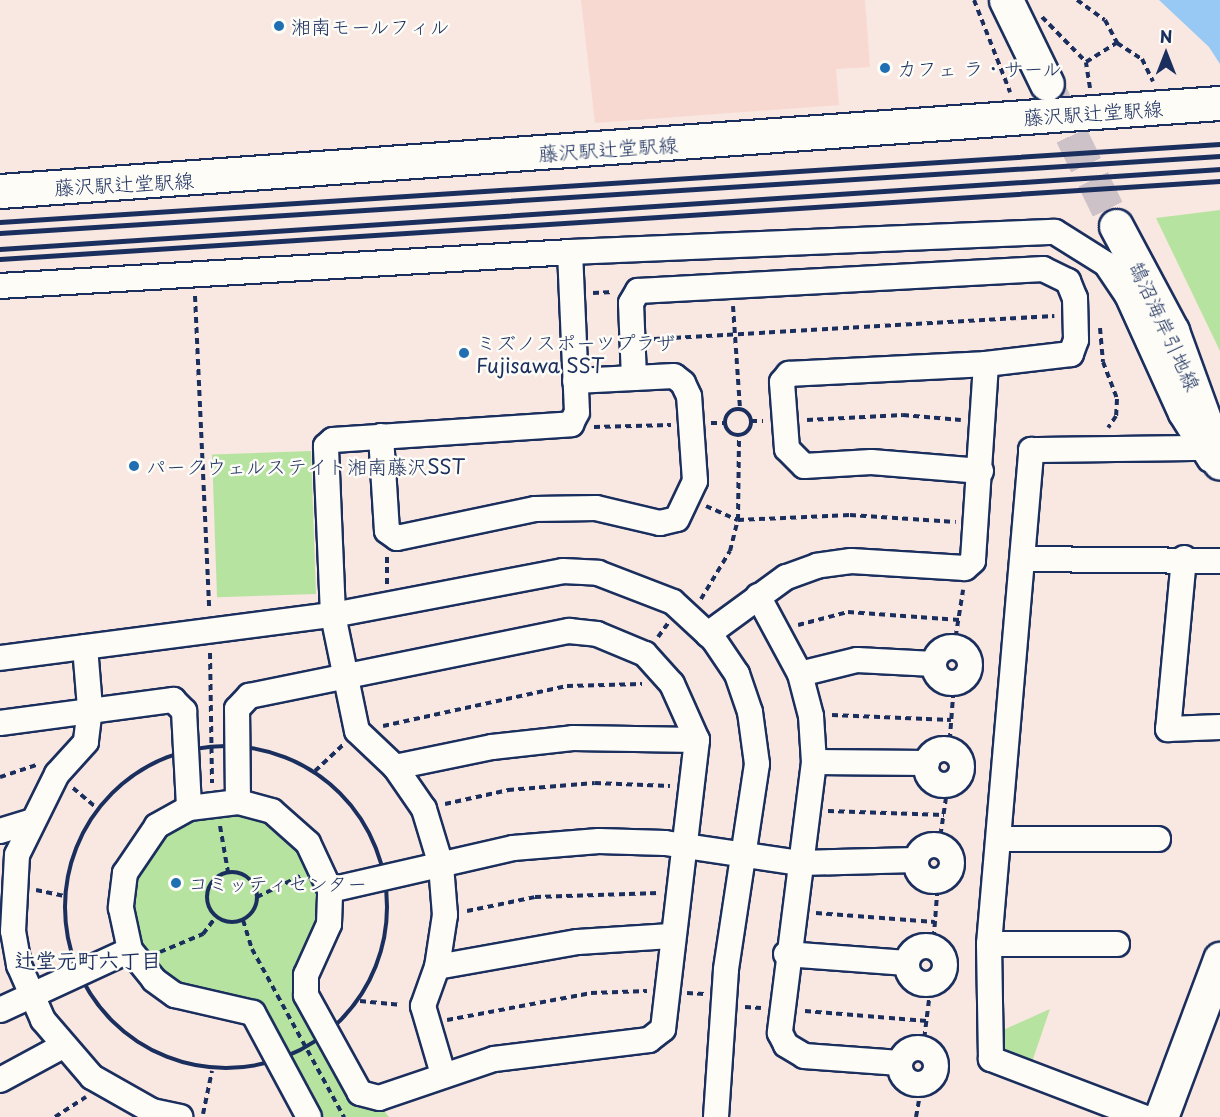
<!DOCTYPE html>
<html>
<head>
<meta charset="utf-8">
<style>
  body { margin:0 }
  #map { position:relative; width:1220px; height:1117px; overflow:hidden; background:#f9e7e1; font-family:"Playpen Sans","Klee One",sans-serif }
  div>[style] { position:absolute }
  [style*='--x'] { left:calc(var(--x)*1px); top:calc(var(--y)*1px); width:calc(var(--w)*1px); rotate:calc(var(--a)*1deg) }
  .built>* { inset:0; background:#f7d9d1 }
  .green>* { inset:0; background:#b7e3a1; transform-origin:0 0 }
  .water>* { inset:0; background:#98c9f4 }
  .secondary-tunnel>* { height:33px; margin-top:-16.5px; transform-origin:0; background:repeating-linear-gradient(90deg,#cdc2c7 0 33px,transparent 0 49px) }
  .path>* { height:4px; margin-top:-2px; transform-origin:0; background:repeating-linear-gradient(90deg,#1b2f5e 0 6px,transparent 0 10.5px) }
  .path>.ring { margin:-2px; padding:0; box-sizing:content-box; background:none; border:4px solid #1b2f5e; border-radius:50% }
  .roads { filter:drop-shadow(2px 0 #1b2f5e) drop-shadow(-2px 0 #1b2f5e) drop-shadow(0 2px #1b2f5e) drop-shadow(0 -2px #1b2f5e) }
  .street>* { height:24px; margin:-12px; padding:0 12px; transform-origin:12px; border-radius:12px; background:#fdfcf7 }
  .street>.ring { margin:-12px; padding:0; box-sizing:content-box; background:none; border:24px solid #fdfcf7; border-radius:50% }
  .secondary>* { height:33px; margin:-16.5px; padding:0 16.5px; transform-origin:16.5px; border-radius:16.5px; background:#fdfcf7 }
  .rail>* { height:4.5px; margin:-2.25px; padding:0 2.25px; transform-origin:2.25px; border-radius:2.25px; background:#1b2f5e }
  .dots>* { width:16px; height:16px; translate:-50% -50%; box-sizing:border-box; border:3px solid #fdfcf7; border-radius:50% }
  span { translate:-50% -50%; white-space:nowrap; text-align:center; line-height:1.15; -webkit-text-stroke:5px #fdfcf7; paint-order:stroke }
  .poi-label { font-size:20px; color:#1b2f5e }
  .left { translate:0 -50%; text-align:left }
  .street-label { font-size:20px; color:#1b2f5e }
  .neighbourhood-label { font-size:21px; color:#1b2f5e; font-weight:700 }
  .north { position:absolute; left:1136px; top:24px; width:60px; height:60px; -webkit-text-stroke:4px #fdfcf7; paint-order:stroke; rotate:0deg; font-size:16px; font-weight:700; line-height:24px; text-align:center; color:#1b2f5e }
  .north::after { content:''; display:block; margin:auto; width:21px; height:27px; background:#1b2f5e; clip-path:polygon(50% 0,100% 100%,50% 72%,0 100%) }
</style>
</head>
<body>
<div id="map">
  <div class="built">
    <i style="clip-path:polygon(581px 0,865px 0,870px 67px,836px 69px,839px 105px,595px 123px)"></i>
  </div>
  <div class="green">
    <i style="clip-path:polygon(1220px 210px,1220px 351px,1156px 218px)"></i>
    <i style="left:311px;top:451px;width:143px;height:99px;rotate:88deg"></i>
    <i style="clip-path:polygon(206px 811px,265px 817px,302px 851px,320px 895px,319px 917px,294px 977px,296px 998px,389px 1117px,320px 1117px,312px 1091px,261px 1013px,209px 1001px,150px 967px,128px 914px,135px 870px,162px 832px)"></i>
    <i style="clip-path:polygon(1050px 1009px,1032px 1062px,1003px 1053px,1001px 1031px)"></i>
  </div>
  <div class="water">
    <i style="clip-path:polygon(1159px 0,1220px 0,1220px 64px,1209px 47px)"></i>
  </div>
  <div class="secondary-tunnel">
    <i style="--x:1050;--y:91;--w:150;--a:63.9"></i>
  </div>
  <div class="path">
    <i style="--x:974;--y:0;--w:99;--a:68.6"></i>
    <i style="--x:1077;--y:0;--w:34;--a:36"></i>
    <i style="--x:1105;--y:20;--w:26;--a:62"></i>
    <i style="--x:1117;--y:43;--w:30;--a:33"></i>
    <i style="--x:1142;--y:59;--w:25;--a:64"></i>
    <i style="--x:1042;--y:17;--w:63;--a:45.6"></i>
    <i style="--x:1090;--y:88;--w:26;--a:-99"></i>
    <i style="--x:1086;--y:62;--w:36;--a:-32"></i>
    <i style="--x:593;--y:293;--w:20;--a:-3"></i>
    <i style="--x:195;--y:296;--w:313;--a:87.4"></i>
    <i style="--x:733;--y:306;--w:103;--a:86.1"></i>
    <i style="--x:1100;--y:328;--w:34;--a:85"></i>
    <i style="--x:1103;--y:362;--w:40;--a:69"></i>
    <i style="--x:1117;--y:399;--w:17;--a:93"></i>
    <i style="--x:1116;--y:416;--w:14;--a:124"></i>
    <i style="--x:654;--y:339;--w:401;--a:-3.3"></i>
    <i class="ring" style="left:725px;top:409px;width:22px;height:22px"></i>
    <i style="--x:807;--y:420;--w:96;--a:-3"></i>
    <i style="--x:903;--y:415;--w:58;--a:4.9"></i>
    <i style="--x:751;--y:421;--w:12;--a:0"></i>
    <i style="--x:711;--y:423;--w:15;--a:0"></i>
    <i style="--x:594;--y:427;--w:77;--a:-1.5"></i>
    <i style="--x:706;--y:506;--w:35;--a:24"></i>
    <i style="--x:738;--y:520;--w:112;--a:-2.6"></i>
    <i style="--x:850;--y:515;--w:106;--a:3.8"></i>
    <i style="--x:387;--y:584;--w:29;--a:-90"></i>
    <i style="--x:701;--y:599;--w:56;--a:-58.9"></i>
    <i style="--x:730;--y:551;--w:32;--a:-76"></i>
    <i style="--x:738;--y:520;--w:85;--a:-89.3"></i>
    <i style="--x:798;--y:625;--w:52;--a:-14.6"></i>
    <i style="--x:848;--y:612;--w:112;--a:4.1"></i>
    <i style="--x:658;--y:637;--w:17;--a:-54"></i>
    <i style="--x:954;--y:647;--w:58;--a:-81"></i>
    <i style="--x:210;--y:653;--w:130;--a:89.1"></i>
    <i style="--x:832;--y:715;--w:119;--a:2.4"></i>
    <i style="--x:383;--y:726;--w:188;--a:-12.3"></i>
    <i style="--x:567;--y:686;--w:75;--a:-1.5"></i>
    <i class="ring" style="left:65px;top:746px;width:318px;height:318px"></i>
    <i style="--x:949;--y:750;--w:67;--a:-85.7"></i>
    <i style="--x:315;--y:771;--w:38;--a:-43"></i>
    <i style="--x:0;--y:777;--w:41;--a:-18.4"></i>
    <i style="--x:73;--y:788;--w:33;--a:40"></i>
    <i style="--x:445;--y:804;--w:65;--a:-12.5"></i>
    <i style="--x:508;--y:790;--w:87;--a:-4.6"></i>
    <i style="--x:595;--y:783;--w:75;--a:2.3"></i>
    <i style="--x:828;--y:811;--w:116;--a:2"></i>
    <i style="--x:220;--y:826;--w:47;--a:80.1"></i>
    <i style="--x:939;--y:845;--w:62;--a:-81.6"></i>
    <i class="ring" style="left:207px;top:872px;width:46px;height:46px"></i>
    <i style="--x:36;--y:890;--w:29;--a:12"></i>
    <i style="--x:257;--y:897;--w:48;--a:-26"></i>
    <i style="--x:467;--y:911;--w:69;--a:-11.6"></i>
    <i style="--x:535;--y:897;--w:124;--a:-1.8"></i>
    <i style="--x:816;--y:913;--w:119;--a:4.3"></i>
    <i style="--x:243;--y:920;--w:30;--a:73"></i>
    <i style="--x:252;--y:949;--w:192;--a:61.3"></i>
    <i style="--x:933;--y:948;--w:67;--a:-85.7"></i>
    <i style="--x:160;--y:952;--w:47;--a:-22.7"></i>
    <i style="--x:203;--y:934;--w:21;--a:-53"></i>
    <i style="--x:687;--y:993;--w:17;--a:3"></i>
    <i style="--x:360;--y:1001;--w:42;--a:5.4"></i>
    <i style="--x:745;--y:1007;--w:16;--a:4"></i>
    <i style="--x:805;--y:1011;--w:122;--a:4.7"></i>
    <i style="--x:447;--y:1020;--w:147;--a:-10.6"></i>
    <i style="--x:591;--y:993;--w:56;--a:-2"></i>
    <i style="--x:923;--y:1048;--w:64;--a:-82.9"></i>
    <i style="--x:203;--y:1114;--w:44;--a:-78.2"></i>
    <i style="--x:55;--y:1117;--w:37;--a:-33"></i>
    <i style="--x:916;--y:1117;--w:35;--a:-80"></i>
  </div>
  <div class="roads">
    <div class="street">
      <i style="--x:0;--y:286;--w:571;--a:-3.41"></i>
      <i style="--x:570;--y:252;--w:485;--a:-2.4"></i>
      <i style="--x:1055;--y:232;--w:60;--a:32.1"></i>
      <i style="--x:1106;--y:264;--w:37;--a:56"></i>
      <i style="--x:1127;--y:295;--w:131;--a:65.6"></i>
      <i style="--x:1181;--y:414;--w:54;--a:57.8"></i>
      <i style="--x:634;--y:378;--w:75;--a:-92.3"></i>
      <i style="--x:631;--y:303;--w:14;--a:-60"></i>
      <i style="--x:638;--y:291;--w:406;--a:-3.1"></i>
      <i style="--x:1043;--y:269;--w:28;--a:26"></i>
      <i style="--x:1068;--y:281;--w:18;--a:68"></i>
      <i style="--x:1075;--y:298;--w:42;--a:88.6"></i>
      <i style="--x:1076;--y:340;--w:15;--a:110"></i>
      <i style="--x:1071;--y:354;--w:86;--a:173.3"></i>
      <i style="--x:986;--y:364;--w:197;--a:93.8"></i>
      <i style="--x:973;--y:561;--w:11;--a:139"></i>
      <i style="--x:965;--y:568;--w:114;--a:-176.5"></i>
      <i style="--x:851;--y:561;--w:34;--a:172"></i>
      <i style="--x:817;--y:566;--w:33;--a:160"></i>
      <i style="--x:786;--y:577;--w:97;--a:143.8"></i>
      <i style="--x:381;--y:436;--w:95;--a:86.4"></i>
      <i style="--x:387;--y:531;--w:12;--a:35"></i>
      <i style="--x:397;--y:538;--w:141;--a:-11.9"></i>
      <i style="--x:535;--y:509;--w:61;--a:-0.9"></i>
      <i style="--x:596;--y:508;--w:66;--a:13.2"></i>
      <i style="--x:660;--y:523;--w:17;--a:-13"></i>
      <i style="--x:677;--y:519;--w:42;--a:-64.7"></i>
      <i style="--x:695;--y:481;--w:85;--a:-94"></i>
      <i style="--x:689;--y:396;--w:14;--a:-115"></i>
      <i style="--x:683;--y:383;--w:11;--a:-142"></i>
      <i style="--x:674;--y:376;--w:99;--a:177.1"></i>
      <i style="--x:981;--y:471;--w:110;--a:-175.3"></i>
      <i style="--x:871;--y:462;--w:67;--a:176.6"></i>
      <i style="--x:804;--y:466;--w:24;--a:-135"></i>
      <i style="--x:787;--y:449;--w:67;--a:-94.3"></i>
      <i style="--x:782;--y:382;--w:11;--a:-49"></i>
      <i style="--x:789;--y:374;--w:197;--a:-2.9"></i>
      <i style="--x:1184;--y:558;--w:172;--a:95.3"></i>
      <i style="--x:1168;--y:729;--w:52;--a:-2.2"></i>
      <i style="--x:1023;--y:559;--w:197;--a:0.6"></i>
      <i style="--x:758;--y:596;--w:89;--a:61.7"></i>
      <i style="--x:800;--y:674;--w:43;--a:75.3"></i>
      <i style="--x:811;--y:716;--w:46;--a:86.3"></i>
      <i style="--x:814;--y:762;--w:273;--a:97.2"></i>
      <i style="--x:780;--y:1033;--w:13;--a:63"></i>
      <i style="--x:786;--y:1045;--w:21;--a:31"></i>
      <i style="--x:804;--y:1056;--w:96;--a:4.2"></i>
      <i style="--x:85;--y:647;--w:61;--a:85.3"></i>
      <i style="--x:90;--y:708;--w:34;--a:97"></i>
      <i style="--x:86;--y:742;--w:43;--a:132.2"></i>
      <i style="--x:57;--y:774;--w:90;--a:116.3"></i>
      <i style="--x:17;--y:855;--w:76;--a:93"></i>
      <i style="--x:13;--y:931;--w:35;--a:80"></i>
      <i style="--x:19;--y:965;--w:60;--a:66.4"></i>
      <i style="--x:43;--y:1020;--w:75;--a:49.3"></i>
      <i style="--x:92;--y:1077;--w:69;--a:29.5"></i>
      <i style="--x:152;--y:1111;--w:29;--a:12"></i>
      <i class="ring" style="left:934px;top:647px;width:12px;height:12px"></i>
      <i style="--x:0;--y:658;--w:336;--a:-7.4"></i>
      <i style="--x:333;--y:615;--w:234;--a:-10.8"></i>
      <i style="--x:563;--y:571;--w:35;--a:3"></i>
      <i style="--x:598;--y:573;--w:80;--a:21.1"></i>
      <i style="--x:673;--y:602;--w:56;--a:42.8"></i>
      <i style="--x:714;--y:640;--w:41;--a:55.9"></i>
      <i style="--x:737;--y:674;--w:40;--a:71.1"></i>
      <i style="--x:750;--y:712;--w:52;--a:82.3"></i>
      <i style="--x:757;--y:764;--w:208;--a:98.6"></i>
      <i style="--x:726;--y:970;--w:147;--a:93.9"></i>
      <i style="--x:800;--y:674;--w:59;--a:-13.8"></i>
      <i style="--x:857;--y:660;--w:77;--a:3"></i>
      <i style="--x:0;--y:723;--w:175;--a:-7.6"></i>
      <i style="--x:173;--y:700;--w:16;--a:45"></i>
      <i style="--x:184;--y:711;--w:97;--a:87"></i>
      <i class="ring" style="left:926px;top:749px;width:12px;height:12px"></i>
      <i style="--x:814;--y:762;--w:113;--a:0.5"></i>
      <i style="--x:395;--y:767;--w:99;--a:-11.7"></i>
      <i style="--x:492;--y:747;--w:81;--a:-6.3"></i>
      <i style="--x:573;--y:738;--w:124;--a:0.9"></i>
      <i style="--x:238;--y:802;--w:93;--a:-90.6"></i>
      <i style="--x:237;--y:709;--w:18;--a:-47"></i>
      <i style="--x:249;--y:696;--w:327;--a:-11.5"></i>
      <i style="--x:569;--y:631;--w:28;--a:6"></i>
      <i style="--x:597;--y:634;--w:52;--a:22.6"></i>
      <i style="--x:645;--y:654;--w:40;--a:48"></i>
      <i style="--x:672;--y:684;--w:61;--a:65.9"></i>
      <i style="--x:697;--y:740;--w:291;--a:96.7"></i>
      <i style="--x:663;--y:1029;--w:18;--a:142"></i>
      <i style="--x:649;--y:1040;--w:156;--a:173"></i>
      <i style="--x:494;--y:1059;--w:121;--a:161.3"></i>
      <i style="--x:379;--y:1098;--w:20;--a:-165"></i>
      <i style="--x:360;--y:1093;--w:112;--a:-118.9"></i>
      <i style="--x:306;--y:995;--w:20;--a:-90"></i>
      <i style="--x:306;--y:975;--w:56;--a:-65.7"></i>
      <i style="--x:329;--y:924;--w:34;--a:-88"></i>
      <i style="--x:330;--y:890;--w:52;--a:-115.1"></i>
      <i style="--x:308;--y:843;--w:48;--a:-138.4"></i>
      <i style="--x:272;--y:811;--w:35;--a:-165"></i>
      <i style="--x:238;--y:802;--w:49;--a:173"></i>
      <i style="--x:189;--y:808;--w:37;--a:151"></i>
      <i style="--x:157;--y:826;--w:57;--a:124.2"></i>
      <i style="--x:125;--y:873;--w:35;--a:97"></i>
      <i style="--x:121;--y:908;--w:43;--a:77.9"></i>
      <i style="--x:130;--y:950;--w:38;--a:51"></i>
      <i style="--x:154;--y:980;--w:26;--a:36"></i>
      <i style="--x:175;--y:995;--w:80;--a:13"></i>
      <i style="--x:253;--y:1013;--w:118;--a:61.7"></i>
      <i style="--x:0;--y:831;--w:30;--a:-17"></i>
      <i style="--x:1001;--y:839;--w:157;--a:0"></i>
      <i class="ring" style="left:916px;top:845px;width:12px;height:12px"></i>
      <i style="--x:330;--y:890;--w:188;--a:-12.9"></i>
      <i style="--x:513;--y:848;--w:86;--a:-4.7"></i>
      <i style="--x:599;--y:841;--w:66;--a:1.7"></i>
      <i style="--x:665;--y:843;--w:137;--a:8.4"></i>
      <i style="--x:801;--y:863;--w:115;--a:-1.5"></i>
      <i style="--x:989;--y:944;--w:128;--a:0"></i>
      <i class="ring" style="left:907px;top:946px;width:14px;height:14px"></i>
      <i style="--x:786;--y:954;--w:121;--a:4.3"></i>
      <i style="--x:437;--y:967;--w:143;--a:-10.1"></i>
      <i style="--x:578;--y:942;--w:93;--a:-3.7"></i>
      <i style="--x:0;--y:1010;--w:143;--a:-24.8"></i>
      <i class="ring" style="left:900px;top:1048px;width:12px;height:12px"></i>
      <i style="--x:443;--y:1074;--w:71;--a:-106.4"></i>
      <i style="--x:423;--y:1006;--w:41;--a:-70.3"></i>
      <i style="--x:437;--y:967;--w:53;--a:-81.3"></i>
      <i style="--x:445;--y:915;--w:50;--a:-94.6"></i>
      <i style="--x:441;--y:865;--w:59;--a:-106.9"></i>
      <i style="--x:424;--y:809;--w:51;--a:-124.6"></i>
      <i style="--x:395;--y:767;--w:52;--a:-136.5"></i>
      <i style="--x:357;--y:731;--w:118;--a:-101.7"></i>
      <i style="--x:333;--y:615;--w:169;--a:-92.4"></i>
      <i style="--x:326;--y:446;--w:9;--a:-41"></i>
      <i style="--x:333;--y:440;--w:239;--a:-3.8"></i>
      <i style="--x:571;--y:424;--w:13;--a:-63"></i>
      <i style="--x:577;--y:412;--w:160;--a:-92.5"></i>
      <i style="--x:0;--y:1080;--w:72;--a:-28.4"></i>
      <i style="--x:1143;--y:1117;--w:163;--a:-159.1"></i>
      <i style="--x:991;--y:1059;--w:115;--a:-91"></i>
      <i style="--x:989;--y:944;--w:496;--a:-85.1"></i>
      <i style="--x:1031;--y:450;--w:169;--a:-0.7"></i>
    </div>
    <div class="secondary">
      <i style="--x:1006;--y:0;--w:93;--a:64"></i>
      <i style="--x:0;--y:191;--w:1223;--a:-4.13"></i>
      <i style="--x:1116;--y:226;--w:119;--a:61.9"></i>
      <i style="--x:1172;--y:331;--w:140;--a:70"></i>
      <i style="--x:1161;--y:1117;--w:169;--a:-69.5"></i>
    </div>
  </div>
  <div class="rail">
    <i style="--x:0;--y:222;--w:1222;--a:-3.66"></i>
    <i style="--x:0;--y:233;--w:1222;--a:-3.61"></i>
    <i style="--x:0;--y:249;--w:1223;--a:-3.75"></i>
    <i style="--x:0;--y:259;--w:1222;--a:-3.66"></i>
  </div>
  <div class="dots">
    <i style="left:279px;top:26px;background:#1f6fb2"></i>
    <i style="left:885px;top:68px;background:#1f6fb2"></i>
    <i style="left:464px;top:353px;background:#1f6fb2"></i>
    <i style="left:134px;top:466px;background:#1f6fb2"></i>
    <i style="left:176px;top:883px;background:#1f6fb2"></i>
  </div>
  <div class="poi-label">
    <span class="left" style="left:291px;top:26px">湘南モールフィル</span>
    <span class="left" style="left:897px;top:68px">カフェ ラ・サール</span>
    <span class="left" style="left:476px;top:354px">ミズノスポーツプラザ<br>Fujisawa SST</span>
    <span class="left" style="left:146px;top:466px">パークウェルステイト湘南藤沢SST</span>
    <span class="left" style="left:188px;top:883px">コミッティセンター</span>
  </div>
  <div class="street-label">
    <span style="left:1093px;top:113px;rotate:-4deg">藤沢駅辻堂駅線</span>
    <span style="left:608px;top:149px;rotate:-4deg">藤沢駅辻堂駅線</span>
    <span style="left:124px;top:184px;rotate:-3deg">藤沢駅辻堂駅線</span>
    <span style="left:1165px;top:326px;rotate:65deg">鵠沼海岸引地線</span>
  </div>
  <div class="neighbourhood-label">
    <span style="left:88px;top:959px">辻堂元町六丁目</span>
  </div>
  <div class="north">N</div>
</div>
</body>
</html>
